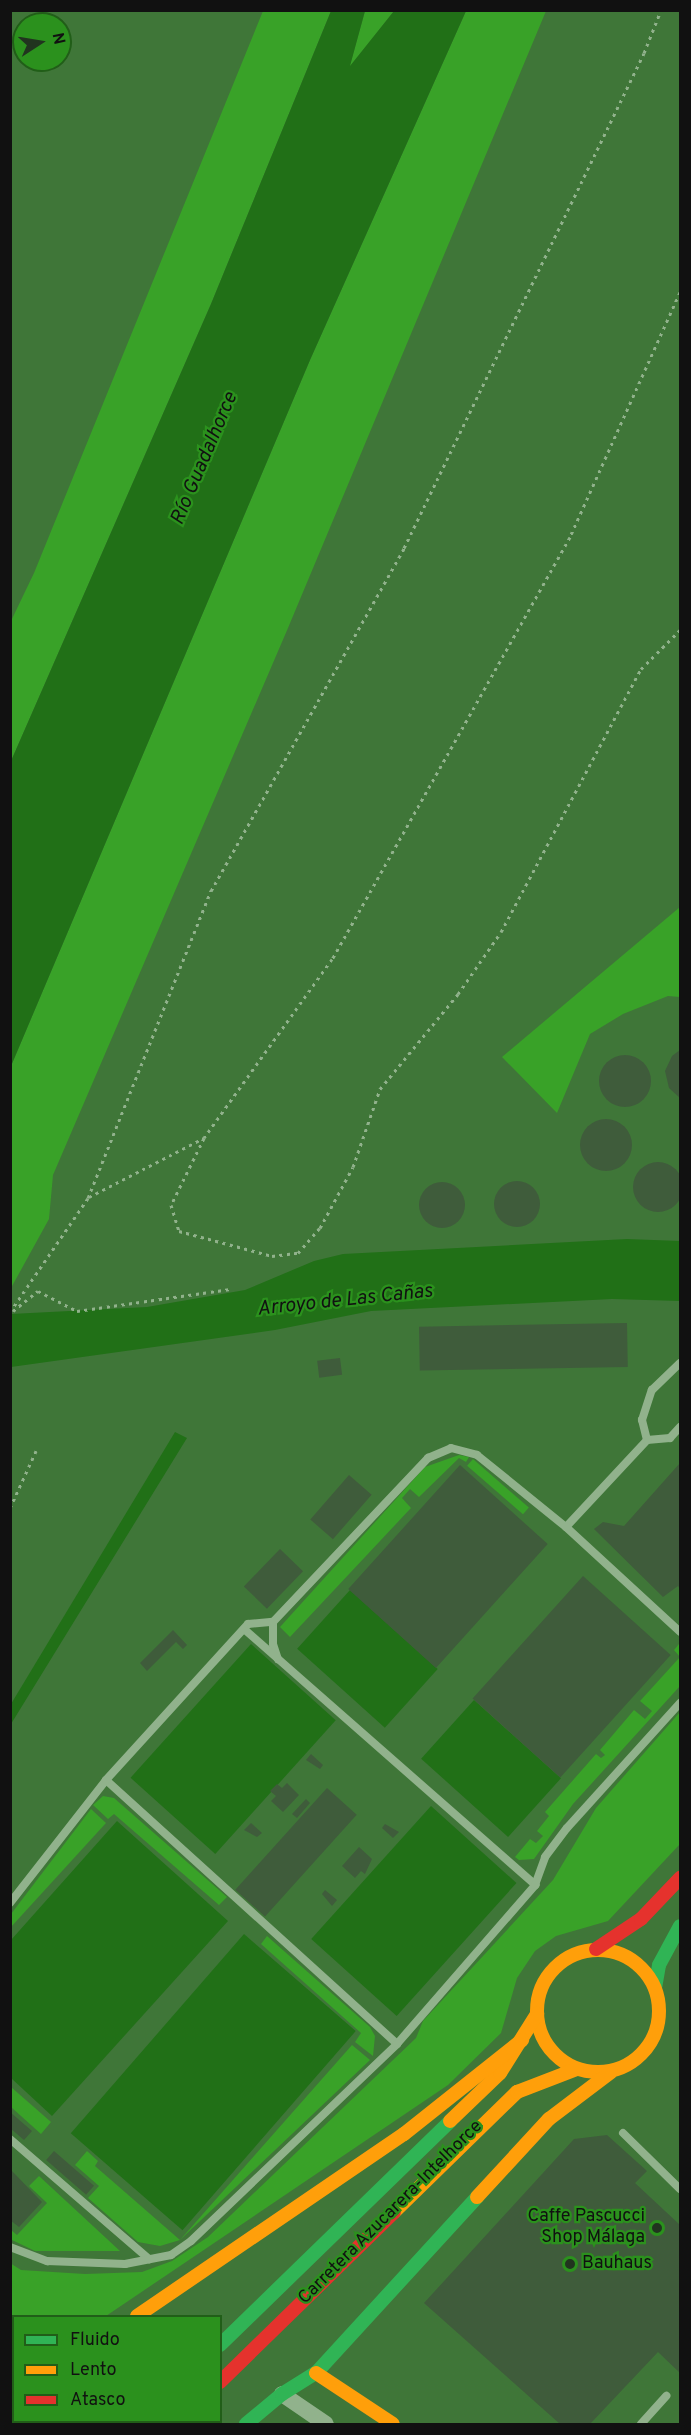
<!DOCTYPE html>
<html>
<head>
<meta charset="utf-8">
<style>
  body { margin:0 }
  #map { position:relative; width:691px; height:2435px; overflow:hidden; background:#3f7638; font-family:Overpass,sans-serif }
  div>[style] { position:absolute }
  [style*='--x'] { left:calc(var(--x)*1px); top:calc(var(--y)*1px); width:calc(var(--w)*1px); rotate:calc(var(--a)*1deg) }
  .green>* { inset:0; background:#39a228; transform-origin:0 0 }
  .water>* { inset:0; background:#217017; transform-origin:0 0 }
  .building>* { inset:0; background:#3f5c3b; transform-origin:0 0 }
  .round { border-radius:50% }
  .path>* { height:3px; margin-top:-1.5px; transform-origin:0; background:repeating-linear-gradient(90deg,#91b28c 0 3px,transparent 0 7.5px) }
  .lane>* { height:8px; margin:-4px; padding:0 4px; transform-origin:4px; border-radius:4px; background:#91b28c }
  .street>* { height:16px; margin:-8px; padding:0 8px; transform-origin:8px; border-radius:8px; background:#91b28c }
  .fast>* { height:14px; margin:-7px; padding:0 7px; transform-origin:7px; border-radius:7px; background:#30b455 }
  .slow>* { height:14px; margin:-7px; padding:0 7px; transform-origin:7px; border-radius:7px; background:#ff9f0a }
  .slow>.ring { margin:-7px; padding:0; box-sizing:content-box; background:none; border:14px solid #ff9f0a; border-radius:50% }
  .jam>* { height:14px; margin:-7px; padding:0 7px; transform-origin:7px; border-radius:7px; background:#e5322d }
  .dots>* { width:16px; height:16px; translate:-50% -50%; box-sizing:border-box; border:3px solid #2b911d; border-radius:50% }
  span { translate:-50% -50%; white-space:nowrap; text-align:center; line-height:1.15; -webkit-text-stroke:4.5px #2b911d; paint-order:stroke }
  .street-label { font-size:18px; color:#111 }
  .poi-label { font-size:18px; color:#111 }
  .right { translate:-100% -50%; text-align:right }
  .left { translate:0 -50%; text-align:left }
  .water-label { font-size:20px; color:#111; font-style:italic }
  .frame { position:absolute; inset:0; border:12px solid #111; pointer-events:none }
  .legend { position:absolute; left:12px; top:2315px; width:210px; height:108px; box-sizing:border-box; background:#2b911d; border:2px solid #215e18; margin:0; padding:8px 10px; list-style:none; font-size:18px; color:#111 }
  .legend li { display:flex; align-items:center; gap:12px; height:30px }
  .legend b { width:30px; border:2px solid #215e18 }
  .north { position:absolute; left:12px; top:12px; width:60px; height:60px; box-sizing:border-box; background:#2b911d; border:2px solid #215e18; border-radius:50%; rotate:78deg; font-size:16px; font-weight:700; line-height:24px; text-align:center; color:#111 }
  .north::after { content:''; display:block; margin:auto; width:21px; height:27px; background:#21341f; clip-path:polygon(50% 0,100% 100%,50% 72%,0 100%) }
</style>
</head>
<body>
<div id="map">
  <div class="green">
    <i style="clip-path:polygon(263px 11px,331px 11px,211px 304px,11px 761px,11px 621px,34px 573px)"></i>
    <i style="clip-path:polygon(365px 11px,394px 11px,349px 68px)"></i>
    <i style="clip-path:polygon(466px 11px,546px 11px,288px 628px,53px 1175px,49px 1219px,11px 1288px,11px 1066px,310px 360px)"></i>
    <i style="clip-path:polygon(680px 907px,680px 997px,668px 996px,623px 1014px,590px 1034px,557px 1113px,502px 1057px)"></i>
    <i style="clip-path:polygon(459px 1455px,469px 1457px,466px 1462px,459px 1458px,419px 1497px,410px 1489px,402px 1498px,411px 1508px,290px 1637px,280px 1627px,425px 1467px)"></i>
    <i style="left:473px;top:1459px;width:74px;height:9px;rotate:41deg"></i>
    <i style="clip-path:polygon(679px 1644px,680px 1646px,680px 1686px,573px 1804px,534px 1859px,519px 1860px,515px 1857px,530px 1839px,536px 1843px,543px 1836px,537px 1831px,549px 1816px,545px 1812px,596px 1754px,601px 1758px,605px 1755px,600px 1750px,634px 1710px,645px 1719px,652px 1711px,640px 1701px,680px 1657px,674px 1650px)"></i>
    <i style="clip-path:polygon(680px 1712px,680px 1844px,608px 1921px,556px 1936px,535px 1951px,517px 1978px,501px 2033px,448px 2085px,106px 2316px,14px 2316px,11px 2354px,10px 2263px,21px 2270px,85px 2274px,142px 2272px,172px 2261px,208px 2237px,416px 2038px,423px 2021px,553px 1880px,596px 1808px)"></i>
    <i style="clip-path:polygon(103px 1796px,114px 1798px,227px 1897px,219px 1905px,114px 1814px,108px 1819px,93px 1805px)"></i>
    <i style="clip-path:polygon(91px 1809px,106px 1823px,11px 1927px,11px 1914px)"></i>
    <i style="clip-path:polygon(267px 1936px,370px 2027px,375px 2036px,373px 2056px,355px 2042px,361px 2033px,261px 1944px)"></i>
    <i style="clip-path:polygon(352px 2045px,370px 2060px,180px 2240px,160px 2246px,138px 2242px,88px 2198px,99px 2186px,75px 2165px,87px 2151px,98px 2161px,95px 2166px,180px 2240px)"></i>
    <i style="clip-path:polygon(11px 2087px,51px 2122px,41px 2134px,11px 2107px)"></i>
    <i style="clip-path:polygon(39px 2176px,120px 2251px,35px 2251px,12px 2240px,11px 2230px,17px 2235px,47px 2203px,29px 2186px)"></i>
  </div>
  <div class="water">
    <i style="clip-path:polygon(331px 11px,365px 11px,350px 66px,394px 11px,466px 11px,310px 360px,11px 1066px,11px 761px,211px 304px)"></i>
    <i style="clip-path:polygon(627px 1239px,680px 1241px,680px 1301px,612px 1299px,371px 1311px,275px 1330px,11px 1367px,11px 1314px,147px 1307px,245px 1290px,314px 1261px,343px 1254px)"></i>
    <i style="clip-path:polygon(175px 1432px,187px 1438px,11px 1724px,11px 1704px)"></i>
    <i style="left:350px;top:1590px;width:118px;height:79px;rotate:42deg"></i>
    <i style="left:251px;top:1644px;width:114px;height:180px;rotate:42deg"></i>
    <i style="left:474px;top:1700px;width:117px;height:79px;rotate:42deg"></i>
    <i style="left:431px;top:1806px;width:115px;height:179px;rotate:42deg"></i>
    <i style="clip-path:polygon(117px 1821px,228px 1921px,52px 2116px,11px 2078px,11px 1940px)"></i>
    <i style="left:244px;top:1934px;width:148px;height:264px;rotate:41deg"></i>
  </div>
  <div class="building">
    <i style="clip-path:polygon(680px 1050px,680px 1098px,669px 1088px,665px 1071px,672px 1056px)"></i>
    <i class="round" style="left:599px;top:1055px;width:52px;height:52px"></i>
    <i class="round" style="left:580px;top:1119px;width:52px;height:52px"></i>
    <i class="round" style="left:633px;top:1162px;width:50px;height:50px"></i>
    <i class="round" style="left:494px;top:1181px;width:46px;height:46px"></i>
    <i class="round" style="left:419px;top:1182px;width:46px;height:46px"></i>
    <i style="left:627px;top:1323px;width:44px;height:208px;rotate:89deg"></i>
    <i style="left:340px;top:1358px;width:17px;height:23px;rotate:83deg"></i>
    <i style="clip-path:polygon(680px 1463px,680px 1589px,678px 1586px,663px 1597px,594px 1529px,603px 1522px,624px 1526px)"></i>
    <i style="left:460px;top:1465px;width:118px;height:167px;rotate:42deg"></i>
    <i style="left:349px;top:1475px;width:30px;height:59px;rotate:41deg"></i>
    <i style="left:280px;top:1549px;width:32px;height:52px;rotate:44deg"></i>
    <i style="left:583px;top:1576px;width:118px;height:165px;rotate:42deg"></i>
    <i style="clip-path:polygon(173px 1630px,187px 1645px,183px 1649px,176px 1642px,147px 1671px,140px 1663px)"></i>
    <i style="clip-path:polygon(311px 1754px,323px 1765px,320px 1769px,306px 1760px)"></i>
    <i style="clip-path:polygon(287px 1783px,299px 1795px,283px 1812px,271px 1801px,276px 1796px,270px 1791px,277px 1784px,282px 1788px)"></i>
    <i style="left:327px;top:1788px;width:40px;height:137px;rotate:42deg"></i>
    <i style="clip-path:polygon(306px 1799px,310px 1803px,297px 1818px,292px 1814px)"></i>
    <i style="clip-path:polygon(251px 1823px,262px 1833px,257px 1837px,244px 1830px)"></i>
    <i style="clip-path:polygon(385px 1824px,399px 1832px,393px 1838px,382px 1828px)"></i>
    <i style="clip-path:polygon(359px 1847px,372px 1859px,365px 1874px,361px 1871px,355px 1878px,342px 1866px)"></i>
    <i style="clip-path:polygon(325px 1890px,337px 1900px,332px 1906px,322px 1894px)"></i>
    <i style="clip-path:polygon(10px 2112px,32px 2131px,24px 2140px,10px 2128px)"></i>
    <i style="clip-path:polygon(607px 2135px,647px 2171px,635px 2183px,680px 2225px,680px 2373px,658px 2352px,590px 2424px,560px 2424px,424px 2303px,574px 2139px)"></i>
    <i style="left:54px;top:2151px;width:53px;height:12px;rotate:41deg"></i>
    <i style="clip-path:polygon(10px 2169px,42px 2202px,19px 2227px,10px 2220px)"></i>
  </div>
  <div class="path">
    <i style="--x:680;--y:292;--w:269;--a:114.2"></i>
    <i style="--x:570;--y:537;--w:484;--a:119.4"></i>
    <i style="--x:332;--y:959;--w:220;--a:125.6"></i>
    <i style="--x:204;--y:1138;--w:75;--a:116.2"></i>
    <i style="--x:171;--y:1205;--w:27;--a:73"></i>
    <i style="--x:179;--y:1231;--w:96;--a:15"></i>
    <i style="--x:272;--y:1256;--w:26;--a:-7"></i>
    <i style="--x:298;--y:1253;--w:33;--a:-49"></i>
    <i style="--x:320;--y:1228;--w:69;--a:-61.6"></i>
    <i style="--x:353;--y:1167;--w:83;--a:-70.9"></i>
    <i style="--x:380;--y:1089;--w:123;--a:-50.6"></i>
    <i style="--x:458;--y:994;--w:75;--a:-55.3"></i>
    <i style="--x:501;--y:932;--w:298;--a:-62"></i>
    <i style="--x:641;--y:669;--w:55;--a:-45"></i>
    <i style="--x:89;--y:1197;--w:129;--a:-27.2"></i>
    <i style="--x:13;--y:1311;--w:32;--a:-39"></i>
    <i style="--x:38;--y:1291;--w:44;--a:27.1"></i>
    <i style="--x:77;--y:1311;--w:155;--a:-8.2"></i>
    <i style="--x:10;--y:1312;--w:138;--a:-55.6"></i>
    <i style="--x:88;--y:1198;--w:331;--a:-68.2"></i>
    <i style="--x:211;--y:891;--w:394;--a:-60.6"></i>
    <i style="--x:404;--y:548;--w:550;--a:-64.13"></i>
    <i style="--x:644;--y:53;--w:46;--a:-68.4"></i>
    <i style="--x:10;--y:1508;--w:63;--a:-65.5"></i>
    <i style="--x:51;--y:2422;--w:2;--a:63"></i>
  </div>
  <div class="lane">
    <i style="--x:647;--y:1440;--w:23;--a:-5"></i>
    <i style="--x:670;--y:1438;--w:15;--a:-48"></i>
    <i style="--x:566;--y:1527;--w:119;--a:-47"></i>
    <i style="--x:647;--y:1440;--w:21;--a:-104"></i>
    <i style="--x:642;--y:1420;--w:32;--a:-72"></i>
    <i style="--x:652;--y:1390;--w:39;--a:-44"></i>
    <i style="--x:273;--y:1622;--w:22;--a:90"></i>
    <i style="--x:273;--y:1644;--w:16;--a:72"></i>
    <i style="--x:244;--y:1629;--w:388;--a:41.3"></i>
    <i style="--x:106;--y:1780;--w:393;--a:42.2"></i>
    <i style="--x:10;--y:1903;--w:156;--a:-52"></i>
    <i style="--x:106;--y:1780;--w:211;--a:-47.7"></i>
    <i style="--x:248;--y:1624;--w:25;--a:-5"></i>
    <i style="--x:273;--y:1622;--w:226;--a:-46.6"></i>
    <i style="--x:428;--y:1458;--w:25;--a:-23"></i>
    <i style="--x:451;--y:1448;--w:27;--a:15"></i>
    <i style="--x:477;--y:1455;--w:114;--a:39"></i>
    <i style="--x:566;--y:1527;--w:155;--a:42.6"></i>
    <i style="--x:623;--y:2133;--w:80;--a:44.5"></i>
    <i style="--x:10;--y:2139;--w:184;--a:40.8"></i>
    <i style="--x:10;--y:2247;--w:40;--a:21"></i>
    <i style="--x:47;--y:2261;--w:78;--a:2.2"></i>
    <i style="--x:125;--y:2264;--w:47;--a:-11.1"></i>
    <i style="--x:171;--y:2255;--w:24;--a:-35"></i>
    <i style="--x:191;--y:2241;--w:285;--a:-43.7"></i>
    <i style="--x:397;--y:2044;--w:211;--a:-49"></i>
    <i style="--x:535;--y:1885;--w:30;--a:-70"></i>
    <i style="--x:545;--y:1857;--w:36;--a:-53"></i>
    <i style="--x:567;--y:1828;--w:169;--a:-47.9"></i>
    <i style="--x:641;--y:2424;--w:38;--a:-48"></i>
  </div>
  <div class="street">
    <i style="--x:282;--y:2394;--w:53;--a:34.3"></i>
  </div>
  <div class="fast">
    <i style="--x:655;--y:1988;--w:23;--a:-80"></i>
    <i style="--x:659;--y:1965;--w:44;--a:-61.7"></i>
    <i style="--x:220;--y:2345;--w:321;--a:-44.2"></i>
    <i style="--x:246;--y:2424;--w:47;--a:-39.8"></i>
    <i style="--x:282;--y:2394;--w:40;--a:-32"></i>
    <i style="--x:316;--y:2373;--w:239;--a:-47.5"></i>
  </div>
  <div class="slow">
    <i class="ring" style="left:537px;top:1950px;width:108px;height:108px"></i>
    <i style="--x:450;--y:2121;--w:69;--a:-43.8"></i>
    <i style="--x:500;--y:2073;--w:70;--a:-57.9"></i>
    <i style="--x:477;--y:2197;--w:106;--a:-47.3"></i>
    <i style="--x:549;--y:2119;--w:78;--a:-37.2"></i>
    <i style="--x:394;--y:2212;--w:172;--a:-44.3"></i>
    <i style="--x:517;--y:2092;--w:64;--a:-21"></i>
    <i style="--x:137;--y:2316;--w:323;--a:-34.3"></i>
    <i style="--x:404;--y:2134;--w:151;--a:-38.5"></i>
    <i style="--x:316;--y:2373;--w:92;--a:33.5"></i>
  </div>
  <div class="jam">
    <i style="--x:596;--y:1949;--w:54;--a:-33.7"></i>
    <i style="--x:641;--y:1919;--w:57;--a:-46.4"></i>
    <i style="--x:220;--y:2382;--w:243;--a:-44.3"></i>
    <i style="--x:10;--y:2389;--w:4;--a:-14"></i>
    <i style="--x:149;--y:2424;--w:3;--a:-45"></i>
    <i style="--x:181;--y:2424;--w:4;--a:-34"></i>
  </div>
  <div class="dots">
    <i style="left:657px;top:2228px;background:#21341f"></i>
    <i style="left:570px;top:2264px;background:#21341f"></i>
  </div>
  <div class="street-label">
    <span style="left:391px;top:2213px;rotate:-45deg">Carretera Azucarera-Intelhorce</span>
  </div>
  <div class="poi-label">
    <span class="right" style="left:645px;top:2228px">Caffe Pascucci<br>Shop Málaga</span>
    <span class="left" style="left:582px;top:2264px">Bauhaus</span>
  </div>
  <div class="water-label">
    <span style="left:205px;top:459px;rotate:-67deg">Río Guadalhorce</span>
    <span style="left:345px;top:1301px;rotate:-6deg">Arroyo de Las Cañas</span>
  </div>
  <div class="frame"></div>
  <ul class="legend">
  <li><b style="height:8px;background:#30b455"></b>Fluido</li>
  <li><b style="height:8px;background:#ff9f0a"></b>Lento</li>
  <li><b style="height:8px;background:#e5322d"></b>Atasco</li>
  </ul>
  <div class="north">N</div>
</div>
</body>
</html>
